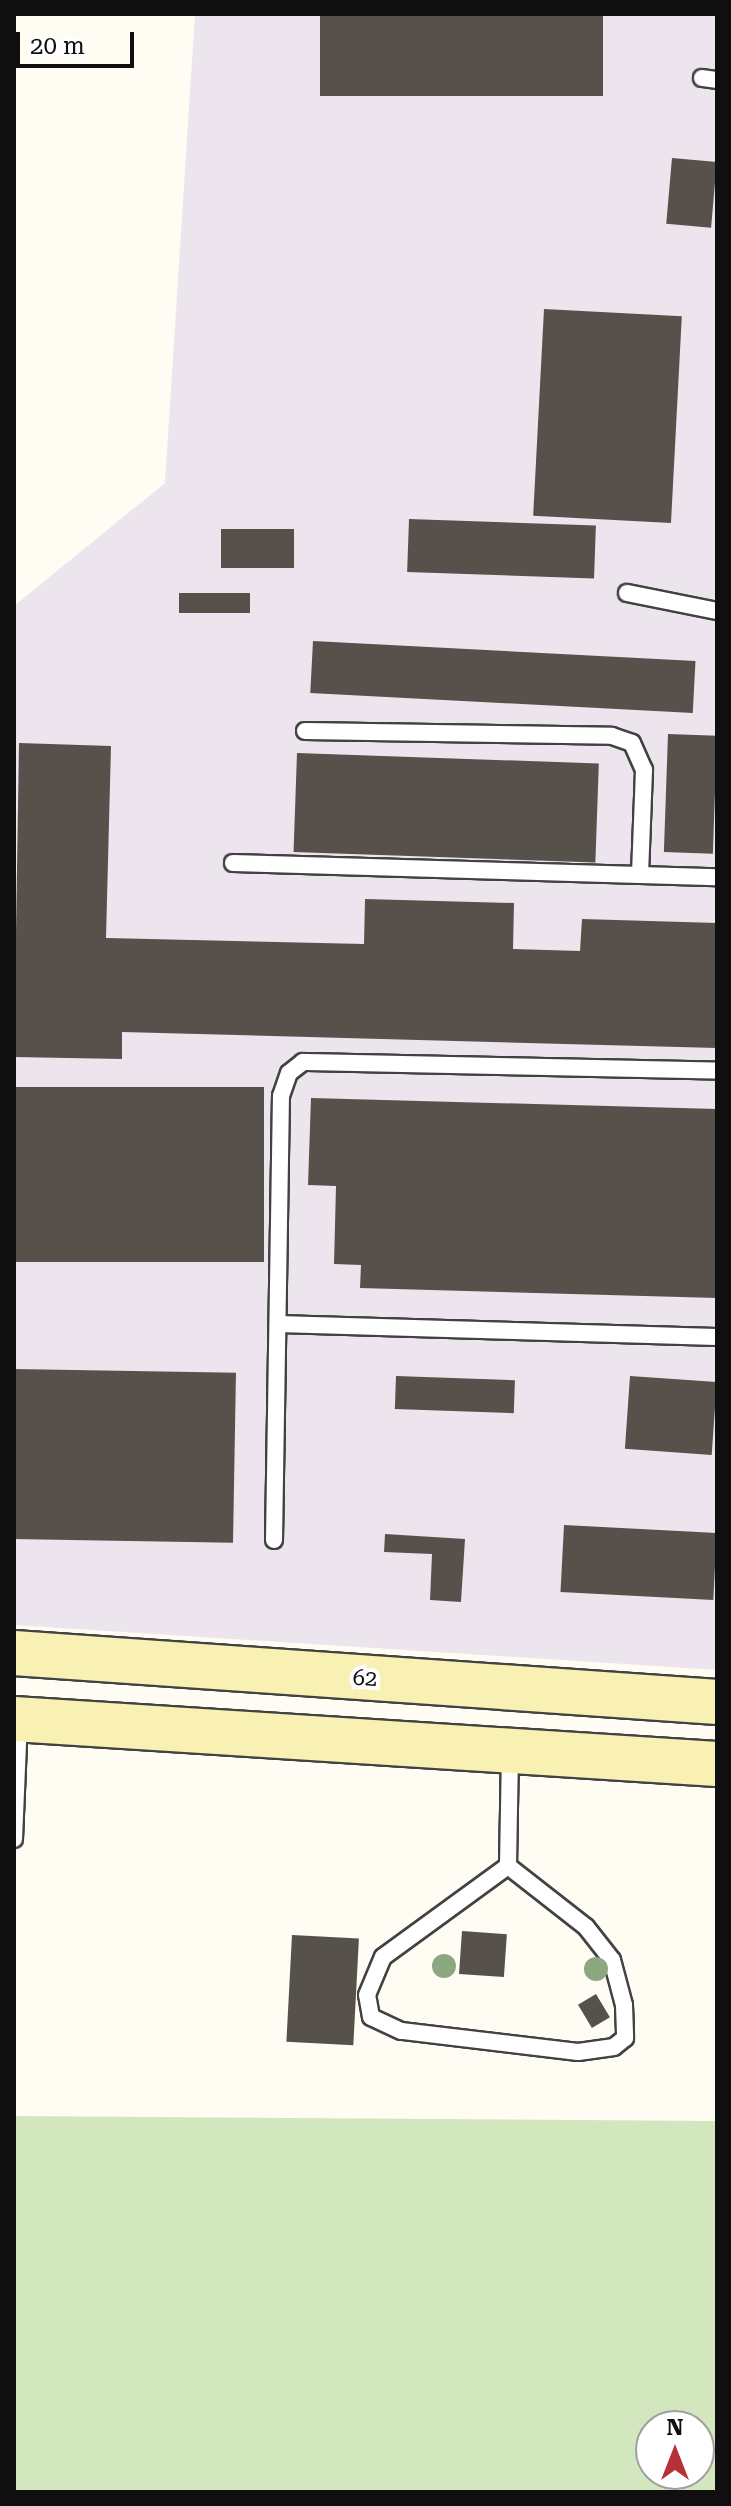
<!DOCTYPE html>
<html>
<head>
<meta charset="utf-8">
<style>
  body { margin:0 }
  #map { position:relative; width:731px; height:2506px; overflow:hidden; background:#fefcf3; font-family:"Roboto Serif",serif }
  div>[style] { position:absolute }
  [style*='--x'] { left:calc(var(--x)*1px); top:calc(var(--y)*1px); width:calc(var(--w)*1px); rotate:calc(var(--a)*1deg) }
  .industrial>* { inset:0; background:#ece5ed }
  .green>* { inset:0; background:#d3e7be }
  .building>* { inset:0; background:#57514c; transform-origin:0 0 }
  .roads { filter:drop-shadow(2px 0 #424242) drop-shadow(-2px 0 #424242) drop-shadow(0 2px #424242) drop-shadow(0 -2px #424242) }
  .lane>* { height:16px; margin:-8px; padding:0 8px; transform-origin:8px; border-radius:8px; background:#fff }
  .secondary>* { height:44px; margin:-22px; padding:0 22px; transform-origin:22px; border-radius:22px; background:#f9f1b3 }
  .trees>* { width:24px; height:24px; margin:-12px; border-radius:50%; background:#8da881 }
  span { translate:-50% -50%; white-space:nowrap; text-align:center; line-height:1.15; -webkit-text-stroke:8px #fff; paint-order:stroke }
  .street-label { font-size:22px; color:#0f0f0f }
  .frame { position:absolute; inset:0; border:16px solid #0f0f0f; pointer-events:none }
  .north { position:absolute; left:635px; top:2410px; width:80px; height:80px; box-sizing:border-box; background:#fff; border:2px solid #9f9f9f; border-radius:50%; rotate:0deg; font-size:22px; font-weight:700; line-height:32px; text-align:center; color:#0f0f0f }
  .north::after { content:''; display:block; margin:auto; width:28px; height:36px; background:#b63137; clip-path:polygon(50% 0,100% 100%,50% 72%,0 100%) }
  .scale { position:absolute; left:16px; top:32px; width:118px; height:36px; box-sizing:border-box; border:4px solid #0f0f0f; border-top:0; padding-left:10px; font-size:24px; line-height:28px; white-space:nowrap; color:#0f0f0f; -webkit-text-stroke:6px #fff; paint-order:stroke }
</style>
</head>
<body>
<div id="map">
  <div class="industrial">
    <i style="clip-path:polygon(195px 14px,717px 14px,717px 1670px,14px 1625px,14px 606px,165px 483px)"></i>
  </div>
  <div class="green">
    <i style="clip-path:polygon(evenodd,14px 2116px,717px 2121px,717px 2492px,14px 2492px,14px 2116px,651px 2426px,699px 2426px,699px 2474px,651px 2474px,651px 2426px)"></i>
  </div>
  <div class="building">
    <i style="left:320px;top:14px;width:283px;height:82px"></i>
    <i style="left:672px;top:158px;width:45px;height:66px;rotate:5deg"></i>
    <i style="left:544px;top:309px;width:138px;height:207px;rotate:3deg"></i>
    <i style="left:409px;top:519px;width:187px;height:53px;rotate:2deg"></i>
    <i style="left:221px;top:529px;width:73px;height:39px"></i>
    <i style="left:179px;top:593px;width:71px;height:20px"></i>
    <i style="left:313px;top:641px;width:383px;height:52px;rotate:3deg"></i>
    <i style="left:668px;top:734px;width:49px;height:118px;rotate:2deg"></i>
    <i style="clip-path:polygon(19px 743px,111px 746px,106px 938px,364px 944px,365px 899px,514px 903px,513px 949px,580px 951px,582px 919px,717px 923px,717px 1048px,122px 1032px,122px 1059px,14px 1057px)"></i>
    <i style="left:297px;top:753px;width:302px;height:99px;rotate:2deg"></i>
    <i style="left:16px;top:1087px;width:248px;height:175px"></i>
    <i style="clip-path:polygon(311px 1098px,717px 1109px,717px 1298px,360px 1288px,361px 1265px,334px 1264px,336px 1186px,308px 1185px)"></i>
    <i style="left:14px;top:1369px;width:222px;height:170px;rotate:1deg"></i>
    <i style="left:396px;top:1376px;width:119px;height:33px;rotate:2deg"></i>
    <i style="left:630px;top:1376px;width:87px;height:73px;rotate:4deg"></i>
    <i style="left:564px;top:1525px;width:153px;height:67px;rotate:3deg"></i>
    <i style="clip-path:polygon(385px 1534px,465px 1539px,461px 1602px,430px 1600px,432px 1554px,384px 1552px)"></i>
    <i style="left:462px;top:1931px;width:45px;height:43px;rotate:4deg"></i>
    <i style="left:292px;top:1935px;width:67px;height:107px;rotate:3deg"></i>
    <i style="left:596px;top:1994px;width:27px;height:21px;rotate:59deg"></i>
  </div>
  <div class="roads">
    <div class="lane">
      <i style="--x:702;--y:78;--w:15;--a:8"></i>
      <i style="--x:627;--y:593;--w:92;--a:11.3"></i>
      <i style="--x:305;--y:731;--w:307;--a:0.9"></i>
      <i style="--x:612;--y:736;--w:21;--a:19"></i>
      <i style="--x:632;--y:743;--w:30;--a:66"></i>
      <i style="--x:644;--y:770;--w:105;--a:92.2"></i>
      <i style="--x:233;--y:863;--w:484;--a:1.7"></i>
      <i style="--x:278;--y:1324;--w:439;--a:1.7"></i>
      <i style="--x:274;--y:1540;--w:444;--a:-89.1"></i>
      <i style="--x:281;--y:1096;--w:24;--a:-71"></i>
      <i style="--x:289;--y:1073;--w:18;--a:-38"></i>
      <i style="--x:303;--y:1062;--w:414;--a:1.2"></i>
      <i style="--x:14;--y:1839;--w:118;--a:-87.6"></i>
      <i style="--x:508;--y:1866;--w:99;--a:38"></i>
      <i style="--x:586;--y:1927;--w:42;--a:51.8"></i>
      <i style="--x:612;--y:1960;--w:47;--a:75.1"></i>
      <i style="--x:624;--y:2005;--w:33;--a:88"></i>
      <i style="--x:625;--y:2038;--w:14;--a:141"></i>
      <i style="--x:614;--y:2047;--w:36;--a:172"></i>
      <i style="--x:578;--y:2052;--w:178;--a:-173.2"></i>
      <i style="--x:401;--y:2031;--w:33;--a:-155"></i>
      <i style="--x:371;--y:2017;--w:22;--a:-100"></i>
      <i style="--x:367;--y:1995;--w:41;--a:-67.2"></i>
      <i style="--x:383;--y:1957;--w:155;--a:-36.1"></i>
      <i style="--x:508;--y:1866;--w:114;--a:-89"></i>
    </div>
    <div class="secondary">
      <i style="--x:14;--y:1653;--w:705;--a:3.99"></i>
      <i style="--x:14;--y:1719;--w:704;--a:3.66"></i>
    </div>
  </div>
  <div class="trees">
    <i style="left:444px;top:1966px"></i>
    <i style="left:596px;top:1969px"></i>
  </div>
  <div class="street-label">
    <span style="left:365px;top:1678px;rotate:4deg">62</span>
  </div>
  <div class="frame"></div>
  <div class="north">N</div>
  <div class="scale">20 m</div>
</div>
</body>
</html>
